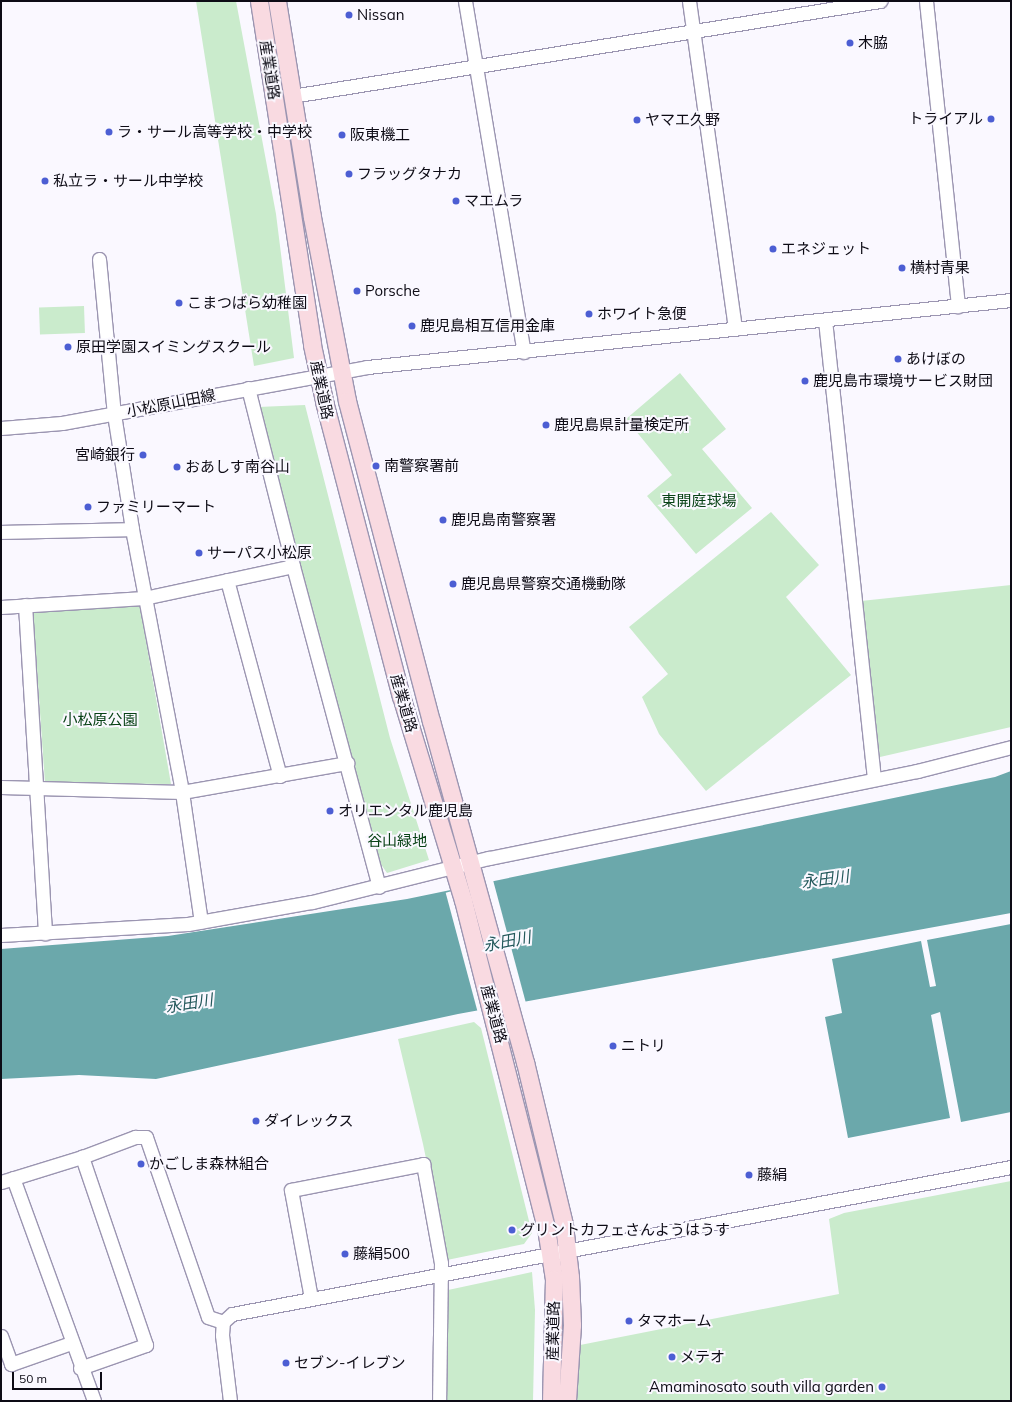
<!DOCTYPE html>
<html>
<head>
<meta charset="utf-8">
<style>
  body { margin:0 }
  #map { position:relative; width:1012px; height:1402px; overflow:hidden; background:#faf8ff; font-family:Mulish,"Noto Sans JP",sans-serif }
  div>[style] { position:absolute }
  [style*='--x'] { left:calc(var(--x)*1px); top:calc(var(--y)*1px); width:calc(var(--w)*1px); rotate:calc(var(--a)*1deg) }
  .green>* { inset:0; background:#caebcc; transform-origin:0 0 }
  .water>* { inset:0; background:#6ba8ab }
  .pier>* { inset:0; background:#faf8ff; transform-origin:0 0 }
  .roads { filter:drop-shadow(1px 0 #9b95b1) drop-shadow(-1px 0 #9b95b1) drop-shadow(0 1px #9b95b1) drop-shadow(0 -1px #9b95b1) }
  .minor>* { height:13px; margin:-6.5px; padding:0 6.5px; transform-origin:6.5px; border-radius:6.5px; background:#fff }
  .major>* { height:17px; margin:-8.5px; padding:0 8.5px; transform-origin:8.5px; border-radius:8.5px; background:#f9dae1 }
  .dots>* { width:11px; height:11px; translate:-50% -50%; box-sizing:border-box; border:2px solid #faf8ff; border-radius:50% }
  span { translate:-50% -50%; white-space:nowrap; text-align:center; line-height:1.15; -webkit-text-stroke:4px #faf8ff; paint-order:stroke }
  .poi-label { font-size:15px; color:#0d0b15 }
  .left { translate:0 -50%; text-align:left }
  .right { translate:-100% -50%; text-align:right }
  .street-label { font-size:15px; color:#0d0b15 }
  .park-label { font-size:15px; color:#084216 }
  .water-label { font-size:16px; color:#23585b; font-style:italic }
  .frame { position:absolute; inset:0; border:2px solid #0d0b15; pointer-events:none }
  .scale { position:absolute; left:12px; top:1372px; width:90px; height:18px; box-sizing:border-box; border:2px solid #0d0b15; border-top:0; padding-left:5px; font-size:12px; line-height:14px; white-space:nowrap; color:#0d0b15; -webkit-text-stroke:3px #faf8ff; paint-order:stroke }
</style>
</head>
<body>
<div id="map">
  <div class="green">
    <i style="clip-path:polygon(196px 1px,236px 1px,276px 214px,294px 358px,254px 366px)"></i>
    <i style="left:84px;top:306px;width:27px;height:45px;rotate:88deg"></i>
    <i style="clip-path:polygon(680px 373px,726px 429px,702px 449px,752px 508px,696px 554px,647px 496px,672px 475px,626px 419px)"></i>
    <i style="clip-path:polygon(305px 405px,390px 738px,429px 860px,387px 873px,378px 860px,258px 407px)"></i>
    <i style="clip-path:polygon(771px 512px,819px 565px,786px 597px,851px 675px,706px 791px,659px 734px,642px 697px,668px 674px,629px 627px)"></i>
    <i style="clip-path:polygon(1011px 585px,1011px 727px,880px 757px,861px 601px)"></i>
    <i style="clip-path:polygon(139px 601px,171px 784px,45px 783px,33px 612px)"></i>
    <i style="clip-path:polygon(474px 1022px,481px 1028px,532px 1233px,524px 1244px,447px 1260px,423px 1144px,398px 1039px)"></i>
    <i style="clip-path:polygon(1011px 1181px,1011px 1401px,569px 1401px,570px 1347px,839px 1294px,829px 1219px,844px 1213px)"></i>
    <i style="clip-path:polygon(532px 1272px,535px 1310px,533px 1401px,444px 1401px,448px 1290px)"></i>
  </div>
  <div class="water">
    <i style="clip-path:polygon(1011px 771px,1011px 913px,458px 1014px,156px 1079px,79px 1075px,1px 1079px,1px 949px,168px 936px,407px 899px,995px 777px)"></i>
    <i style="clip-path:polygon(1011px 924px,1011px 1112px,961px 1122px,940px 1012px,931px 1015px,950px 1118px,848px 1138px,825px 1017px,842px 1013px,832px 959px,921px 941px,930px 987px,936px 986px,927px 940px)"></i>
  </div>
  <div class="pier">
    <i style="left:493px;top:880px;width:127px;height:49px;rotate:75deg"></i>
  </div>
  <div class="roads">
    <div class="minor">
      <i style="--x:465;--y:1;--w:356;--a:80.5"></i>
      <i style="--x:689;--y:1;--w:331;--a:82"></i>
      <i style="--x:926;--y:1;--w:307;--a:84"></i>
      <i style="--x:292;--y:96;--w:596;--a:-9.18"></i>
      <i style="--x:99;--y:259;--w:156;--a:84.5"></i>
      <i style="--x:114;--y:414;--w:116;--a:81.1"></i>
      <i style="--x:132;--y:529;--w:268;--a:79.2"></i>
      <i style="--x:182;--y:792;--w:131;--a:81.7"></i>
      <i style="--x:825;--y:320;--w:461;--a:83.9"></i>
      <i style="--x:248;--y:388;--w:184;--a:75.8"></i>
      <i style="--x:293;--y:566;--w:332;--a:75"></i>
      <i style="--x:1;--y:428;--w:61;--a:-4.7"></i>
      <i style="--x:62;--y:423;--w:310;--a:-10.4"></i>
      <i style="--x:367;--y:367;--w:647;--a:-5.94"></i>
      <i style="--x:1;--y:532;--w:131;--a:-1.3"></i>
      <i style="--x:227;--y:580;--w:203;--a:74.9"></i>
      <i style="--x:25;--y:605;--w:329;--a:86.5"></i>
      <i style="--x:1;--y:607;--w:143;--a:-3.6"></i>
      <i style="--x:144;--y:598;--w:152;--a:-12.1"></i>
      <i style="--x:1;--y:787;--w:181;--a:1.6"></i>
      <i style="--x:182;--y:792;--w:168;--a:-10"></i>
      <i style="--x:1;--y:935;--w:187;--a:-3.4"></i>
      <i style="--x:188;--y:924;--w:126;--a:-10.1"></i>
      <i style="--x:312;--y:902;--w:182;--a:-14"></i>
      <i style="--x:489;--y:858;--w:437;--a:-11.5"></i>
      <i style="--x:917;--y:771;--w:97;--a:-14.3"></i>
      <i style="--x:13;--y:1178;--w:237;--a:70"></i>
      <i style="--x:1;--y:1182;--w:85;--a:-17.2"></i>
      <i style="--x:82;--y:1157;--w:57;--a:-20.7"></i>
      <i style="--x:135;--y:1137;--w:11;--a:0"></i>
      <i style="--x:146;--y:1137;--w:190;--a:71"></i>
      <i style="--x:208;--y:1317;--w:16;--a:18"></i>
      <i style="--x:311;--y:1298;--w:110;--a:-100.5"></i>
      <i style="--x:291;--y:1190;--w:135;--a:-11.1"></i>
      <i style="--x:423;--y:1164;--w:101;--a:79.7"></i>
      <i style="--x:441;--y:1263;--w:138;--a:90.8"></i>
      <i style="--x:1;--y:1336;--w:30;--a:70"></i>
      <i style="--x:11;--y:1364;--w:64;--a:-19.3"></i>
      <i style="--x:80;--y:1368;--w:70;--a:-19.2"></i>
      <i style="--x:146;--y:1345;--w:199;--a:-108.8"></i>
      <i style="--x:230;--y:1401;--w:66;--a:-96.9"></i>
      <i style="--x:222;--y:1335;--w:13;--a:-86"></i>
      <i style="--x:223;--y:1322;--w:12;--a:-42"></i>
      <i style="--x:232;--y:1314;--w:793;--a:-10.69"></i>
    </div>
    <div class="major">
      <i style="--x:259;--y:1;--w:348;--a:81.2"></i>
      <i style="--x:312;--y:345;--w:61;--a:77.8"></i>
      <i style="--x:325;--y:405;--w:301;--a:75.4"></i>
      <i style="--x:401;--y:696;--w:213;--a:73.1"></i>
      <i style="--x:463;--y:900;--w:338;--a:75.8"></i>
      <i style="--x:546;--y:1228;--w:52;--a:81.1"></i>
      <i style="--x:554;--y:1279;--w:122;--a:91.4"></i>
      <i style="--x:277;--y:1;--w:219;--a:80.8"></i>
      <i style="--x:312;--y:217;--w:187;--a:79.2"></i>
      <i style="--x:347;--y:401;--w:331;--a:75.3"></i>
      <i style="--x:431;--y:721;--w:354;--a:74.6"></i>
      <i style="--x:525;--y:1062;--w:168;--a:76.5"></i>
      <i style="--x:564;--y:1225;--w:52;--a:83.4"></i>
      <i style="--x:570;--y:1277;--w:48;--a:87.6"></i>
      <i style="--x:572;--y:1325;--w:76;--a:93.8"></i>
    </div>
  </div>
  <div class="dots">
    <i style="left:349px;top:15px;background:#4c5ed3"></i>
    <i style="left:850px;top:43px;background:#4c5ed3"></i>
    <i style="left:991px;top:119px;background:#4c5ed3"></i>
    <i style="left:637px;top:120px;background:#4c5ed3"></i>
    <i style="left:109px;top:132px;background:#4c5ed3"></i>
    <i style="left:342px;top:135px;background:#4c5ed3"></i>
    <i style="left:349px;top:174px;background:#4c5ed3"></i>
    <i style="left:45px;top:181px;background:#4c5ed3"></i>
    <i style="left:456px;top:201px;background:#4c5ed3"></i>
    <i style="left:773px;top:249px;background:#4c5ed3"></i>
    <i style="left:902px;top:268px;background:#4c5ed3"></i>
    <i style="left:357px;top:291px;background:#4c5ed3"></i>
    <i style="left:179px;top:303px;background:#4c5ed3"></i>
    <i style="left:589px;top:314px;background:#4c5ed3"></i>
    <i style="left:412px;top:326px;background:#4c5ed3"></i>
    <i style="left:68px;top:347px;background:#4c5ed3"></i>
    <i style="left:898px;top:359px;background:#4c5ed3"></i>
    <i style="left:805px;top:381px;background:#4c5ed3"></i>
    <i style="left:546px;top:425px;background:#4c5ed3"></i>
    <i style="left:143px;top:455px;background:#4c5ed3"></i>
    <i style="left:376px;top:466px;background:#4c5ed3"></i>
    <i style="left:177px;top:467px;background:#4c5ed3"></i>
    <i style="left:88px;top:507px;background:#4c5ed3"></i>
    <i style="left:443px;top:520px;background:#4c5ed3"></i>
    <i style="left:199px;top:553px;background:#4c5ed3"></i>
    <i style="left:453px;top:584px;background:#4c5ed3"></i>
    <i style="left:330px;top:811px;background:#4c5ed3"></i>
    <i style="left:613px;top:1046px;background:#4c5ed3"></i>
    <i style="left:256px;top:1121px;background:#4c5ed3"></i>
    <i style="left:141px;top:1164px;background:#4c5ed3"></i>
    <i style="left:749px;top:1175px;background:#4c5ed3"></i>
    <i style="left:512px;top:1230px;background:#4c5ed3"></i>
    <i style="left:345px;top:1254px;background:#4c5ed3"></i>
    <i style="left:629px;top:1321px;background:#4c5ed3"></i>
    <i style="left:672px;top:1357px;background:#4c5ed3"></i>
    <i style="left:286px;top:1363px;background:#4c5ed3"></i>
    <i style="left:882px;top:1387px;background:#4c5ed3"></i>
  </div>
  <div class="poi-label">
    <span class="left" style="left:357px;top:15px">Nissan</span>
    <span class="left" style="left:858px;top:43px">木脇</span>
    <span class="right" style="left:983px;top:119px">トライアル</span>
    <span class="left" style="left:645px;top:120px">ヤマエ久野</span>
    <span class="left" style="left:117px;top:132px">ラ・サール高等学校・中学校</span>
    <span class="left" style="left:350px;top:135px">阪東機工</span>
    <span class="left" style="left:357px;top:174px">フラッグタナカ</span>
    <span class="left" style="left:53px;top:181px">私立ラ・サール中学校</span>
    <span class="left" style="left:464px;top:201px">マエムラ</span>
    <span class="left" style="left:781px;top:249px">エネジェット</span>
    <span class="left" style="left:910px;top:268px">横村青果</span>
    <span class="left" style="left:365px;top:291px">Porsche</span>
    <span class="left" style="left:187px;top:303px">こまつばら幼稚園</span>
    <span class="left" style="left:597px;top:314px">ホワイト急便</span>
    <span class="left" style="left:420px;top:326px">鹿児島相互信用金庫</span>
    <span class="left" style="left:76px;top:347px">原田学園スイミングスクール</span>
    <span class="left" style="left:906px;top:359px">あけぼの</span>
    <span class="left" style="left:813px;top:381px">鹿児島市環境サービス財団</span>
    <span class="left" style="left:554px;top:425px">鹿児島県計量検定所</span>
    <span class="right" style="left:135px;top:455px">宮崎銀行</span>
    <span class="left" style="left:384px;top:466px">南警察署前</span>
    <span class="left" style="left:185px;top:467px">おあしす南谷山</span>
    <span class="left" style="left:96px;top:507px">ファミリーマート</span>
    <span class="left" style="left:451px;top:520px">鹿児島南警察署</span>
    <span class="left" style="left:207px;top:553px">サーパス小松原</span>
    <span class="left" style="left:461px;top:584px">鹿児島県警察交通機動隊</span>
    <span class="left" style="left:338px;top:811px">オリエンタル鹿児島</span>
    <span class="left" style="left:621px;top:1046px">ニトリ</span>
    <span class="left" style="left:264px;top:1121px">ダイレックス</span>
    <span class="left" style="left:149px;top:1164px">かごしま森林組合</span>
    <span class="left" style="left:757px;top:1175px">藤絹</span>
    <span class="left" style="left:520px;top:1230px">グリントカフェさんようはうす</span>
    <span class="left" style="left:353px;top:1254px">藤絹500</span>
    <span class="left" style="left:637px;top:1321px">タマホーム</span>
    <span class="left" style="left:680px;top:1357px">メテオ</span>
    <span class="left" style="left:294px;top:1363px">セブン-イレブン</span>
    <span class="right" style="left:874px;top:1387px">Amaminosato south villa garden</span>
  </div>
  <div class="street-label">
    <span style="left:270px;top:70px;rotate:81deg">産業道路</span>
    <span style="left:322px;top:390px;rotate:78deg">産業道路</span>
    <span style="left:171px;top:403px;rotate:-11deg">小松原山田線</span>
    <span style="left:404px;top:703px;rotate:74deg">産業道路</span>
    <span style="left:494px;top:1014px;rotate:75deg">産業道路</span>
    <span style="left:553px;top:1331px;rotate:-89deg">産業道路</span>
  </div>
  <div class="park-label">
    <span style="left:699px;top:501px">東開庭球場</span>
    <span style="left:100px;top:720px">小松原公園</span>
    <span style="left:397px;top:841px">谷山緑地</span>
  </div>
  <div class="water-label">
    <span style="left:825px;top:879px;rotate:-8deg">永田川</span>
    <span style="left:507px;top:941px;rotate:-11deg">永田川</span>
    <span style="left:189px;top:1003px;rotate:-9deg">永田川</span>
  </div>
  <div class="frame"></div>
  <div class="scale">50 m</div>
</div>
</body>
</html>
